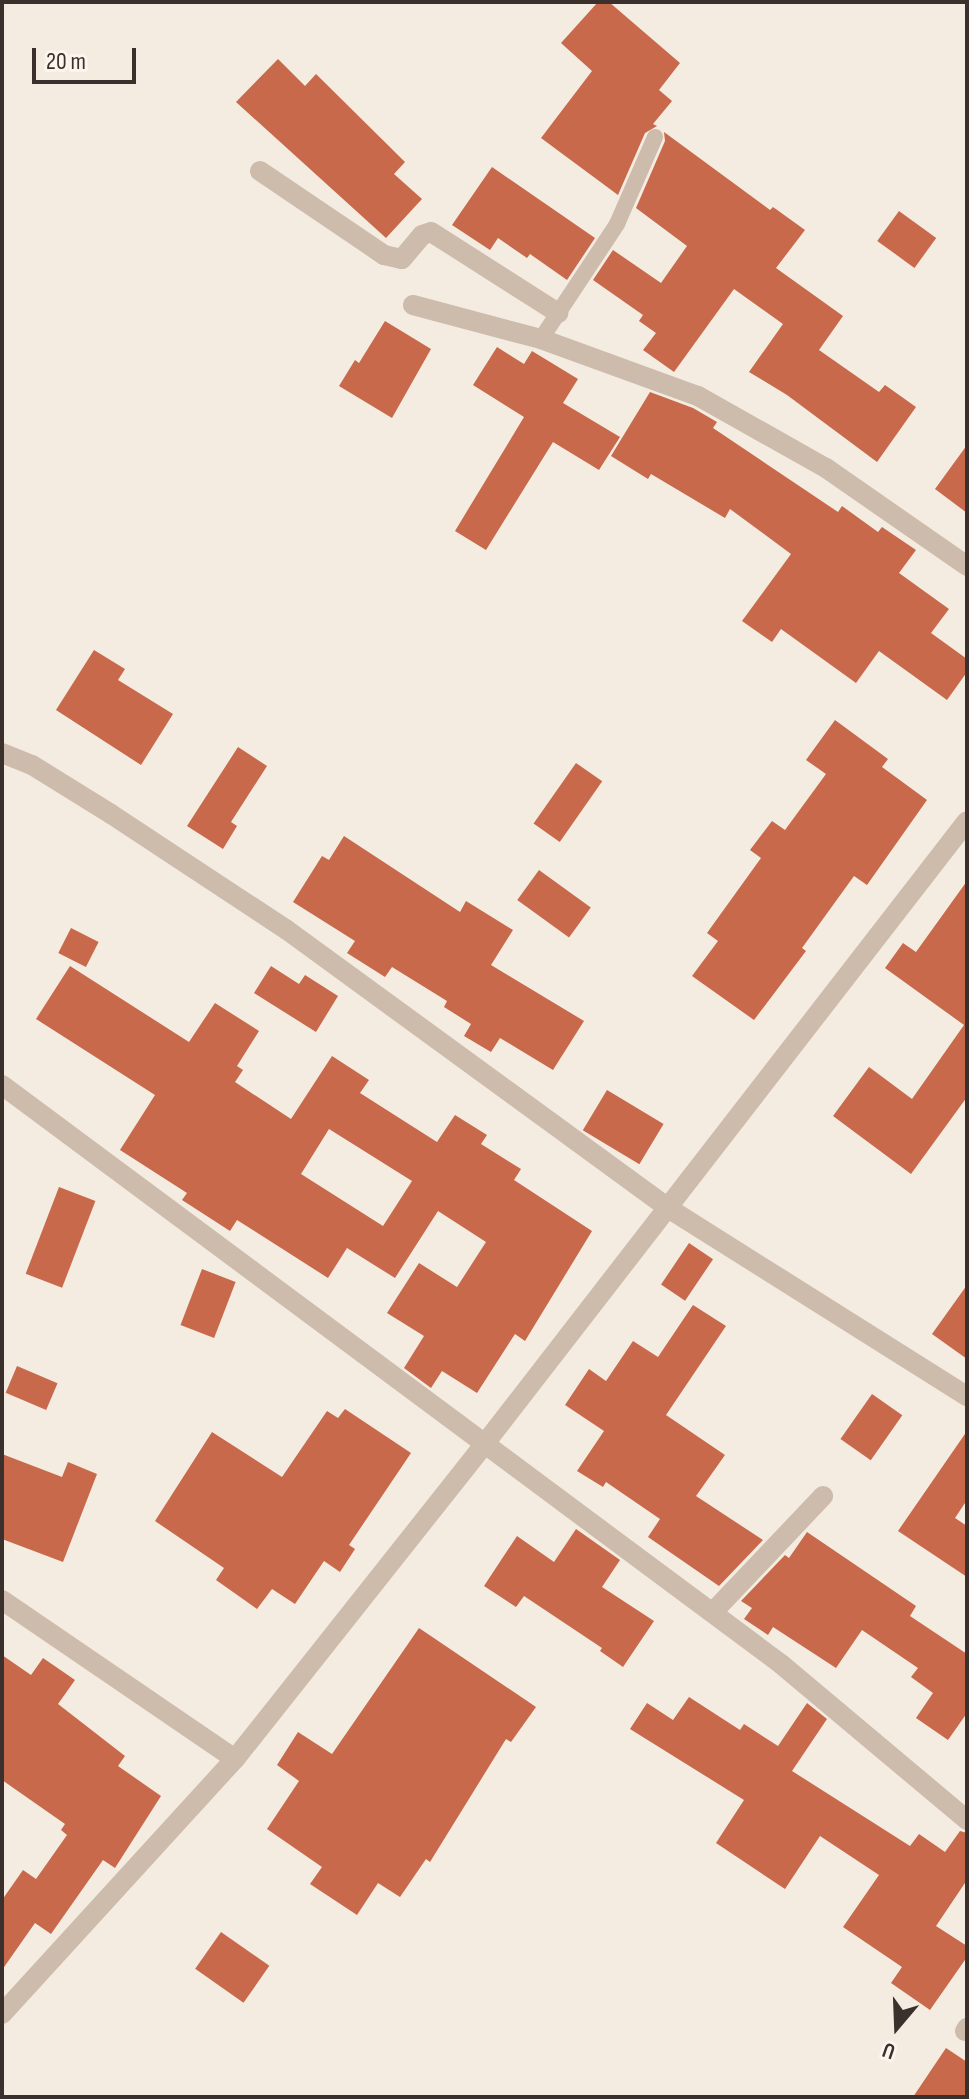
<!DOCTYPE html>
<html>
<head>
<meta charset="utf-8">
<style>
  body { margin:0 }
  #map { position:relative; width:969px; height:2099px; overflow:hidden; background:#f4ebe1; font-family:"Sofia Sans Condensed",sans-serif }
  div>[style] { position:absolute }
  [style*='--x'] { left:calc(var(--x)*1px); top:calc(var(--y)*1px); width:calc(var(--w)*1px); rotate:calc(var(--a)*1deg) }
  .building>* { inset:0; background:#c8694b; transform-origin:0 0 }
  .service>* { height:16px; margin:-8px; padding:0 8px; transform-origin:8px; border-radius:8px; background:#cdbbac }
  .minor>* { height:20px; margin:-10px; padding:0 10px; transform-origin:10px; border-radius:10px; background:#cdbbac }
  span { translate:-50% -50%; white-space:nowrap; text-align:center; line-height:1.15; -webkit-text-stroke:7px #fbf5ee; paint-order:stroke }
  .frame { position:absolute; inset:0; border:4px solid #3b302b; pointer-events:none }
  .north { position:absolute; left:857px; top:1987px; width:80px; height:80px; -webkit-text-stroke:6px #fbf5ee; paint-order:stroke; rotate:199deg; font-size:22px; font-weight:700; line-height:32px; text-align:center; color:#3b302b }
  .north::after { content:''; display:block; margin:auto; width:28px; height:36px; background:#3b302b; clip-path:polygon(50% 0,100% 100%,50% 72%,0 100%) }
  .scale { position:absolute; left:32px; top:48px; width:104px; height:36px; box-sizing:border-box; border:4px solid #3b302b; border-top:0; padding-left:10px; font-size:24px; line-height:28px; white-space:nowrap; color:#3b302b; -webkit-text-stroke:6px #fbf5ee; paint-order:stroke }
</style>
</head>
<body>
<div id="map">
  <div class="building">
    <i style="clip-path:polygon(598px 2px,609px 2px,680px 63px,659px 90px,672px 101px,653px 124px,657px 126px,645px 133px,618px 195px,541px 138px,592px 71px,561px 43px)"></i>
    <i style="clip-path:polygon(278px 59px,305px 86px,316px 74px,405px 162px,394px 174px,422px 199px,386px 238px,236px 102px)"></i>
    <i style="clip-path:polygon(664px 132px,770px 210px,773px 207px,805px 230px,776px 268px,843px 316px,819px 350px,879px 392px,885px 385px,916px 407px,877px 462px,787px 395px,749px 372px,783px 324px,734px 289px,674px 372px,643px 350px,656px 333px,639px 321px,643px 315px,593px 280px,613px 250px,661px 283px,687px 246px,636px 208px,665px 141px)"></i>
    <i style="clip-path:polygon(492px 167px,595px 238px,567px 280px,530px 254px,527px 258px,498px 238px,490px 250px,452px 225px)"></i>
    <i style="left:899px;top:211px;width:46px;height:37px;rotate:36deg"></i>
    <i style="clip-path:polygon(385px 321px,431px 349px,392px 418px,339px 386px,355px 360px,359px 363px)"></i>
    <i style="clip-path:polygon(497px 347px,524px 364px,532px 351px,578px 379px,563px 403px,620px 437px,599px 470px,553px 442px,486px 550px,455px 531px,524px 417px,473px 385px)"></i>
    <i style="clip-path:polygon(650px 392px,693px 408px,717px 422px,713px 428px,838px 512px,842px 506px,878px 532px,882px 527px,916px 550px,899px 573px,949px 609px,931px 633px,967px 659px,967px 672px,947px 700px,879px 651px,856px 683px,781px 629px,772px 642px,742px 621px,791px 554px,730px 509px,725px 518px,651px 474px,648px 479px,611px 456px)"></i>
    <i style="clip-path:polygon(967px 445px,967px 513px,935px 489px)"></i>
    <i style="clip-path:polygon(94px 650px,125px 669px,118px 680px,173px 714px,141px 765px,56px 710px)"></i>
    <i style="clip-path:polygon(835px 720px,888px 759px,882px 767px,927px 800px,867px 885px,854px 876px,802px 948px,806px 951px,754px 1020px,692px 976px,718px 941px,707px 933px,761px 858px,750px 850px,772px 821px,785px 830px,826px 774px,806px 760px)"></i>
    <i style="clip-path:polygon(238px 747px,267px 766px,231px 822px,237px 826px,223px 849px,187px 826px)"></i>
    <i style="left:576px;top:763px;width:32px;height:74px;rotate:35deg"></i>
    <i style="clip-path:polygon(344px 836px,460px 912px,466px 901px,513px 930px,491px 965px,584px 1021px,553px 1070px,500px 1038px,491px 1052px,464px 1036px,471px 1024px,444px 1007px,447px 1001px,392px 967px,385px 977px,347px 953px,355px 941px,293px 902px,322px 856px,329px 860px)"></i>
    <i style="left:539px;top:870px;width:64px;height:37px;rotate:36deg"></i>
    <i style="clip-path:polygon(967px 881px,967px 1097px,911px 1174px,833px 1116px,869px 1067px,912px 1099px,964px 1025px,885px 968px,903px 943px,916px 952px)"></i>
    <i style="left:71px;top:928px;width:31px;height:28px;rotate:27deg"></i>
    <i style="clip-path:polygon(evenodd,70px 966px,189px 1042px,215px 1003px,259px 1031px,237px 1066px,243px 1070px,235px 1082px,291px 1119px,332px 1056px,369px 1080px,360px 1093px,437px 1142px,455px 1115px,487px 1135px,481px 1144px,521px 1169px,514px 1180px,592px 1231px,525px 1341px,515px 1334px,477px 1393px,442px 1371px,431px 1388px,404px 1368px,424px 1336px,387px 1313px,419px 1263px,457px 1287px,486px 1242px,438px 1211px,395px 1278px,347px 1248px,328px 1278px,237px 1220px,230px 1231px,182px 1200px,187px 1193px,120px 1150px,155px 1095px,36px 1019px,70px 966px,329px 1129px,412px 1181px,383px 1226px,301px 1174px,329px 1129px)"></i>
    <i style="clip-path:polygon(271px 966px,299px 984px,305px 975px,338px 996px,316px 1032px,254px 993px)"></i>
    <i style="left:607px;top:1090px;width:66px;height:47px;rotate:31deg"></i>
    <i style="left:59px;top:1187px;width:39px;height:93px;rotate:21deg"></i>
    <i style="left:689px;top:1243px;width:29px;height:50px;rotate:34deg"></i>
    <i style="left:202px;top:1269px;width:36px;height:60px;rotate:21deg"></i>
    <i style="clip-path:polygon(967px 1285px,967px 1359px,932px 1334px)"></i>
    <i style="clip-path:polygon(693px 1305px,726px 1326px,666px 1415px,725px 1455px,696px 1496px,763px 1540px,719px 1586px,648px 1537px,660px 1519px,606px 1482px,603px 1487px,577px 1471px,604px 1431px,565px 1405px,589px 1369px,606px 1381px,633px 1341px,658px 1357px)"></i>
    <i style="left:17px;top:1366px;width:44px;height:29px;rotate:23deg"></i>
    <i style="left:872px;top:1394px;width:37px;height:55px;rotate:35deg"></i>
    <i style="clip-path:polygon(345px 1409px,411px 1453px,349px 1545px,355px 1549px,340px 1572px,324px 1561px,295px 1604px,272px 1589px,257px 1609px,216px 1580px,224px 1568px,155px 1521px,212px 1432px,282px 1477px,327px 1411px,338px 1418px)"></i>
    <i style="clip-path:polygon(967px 1431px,967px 1500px,955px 1518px,967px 1526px,967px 1577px,898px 1531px)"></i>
    <i style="clip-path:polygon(2px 1454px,62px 1477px,68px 1462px,97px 1474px,63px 1562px,2px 1539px)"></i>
    <i style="clip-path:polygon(576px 1529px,620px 1560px,602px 1587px,654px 1621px,623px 1667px,600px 1651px,602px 1648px,524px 1596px,516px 1607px,484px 1586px,517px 1536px,554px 1562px)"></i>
    <i style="clip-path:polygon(807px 1532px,916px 1606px,910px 1616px,967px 1654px,967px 1713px,948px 1740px,916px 1718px,933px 1693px,911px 1677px,918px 1668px,862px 1630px,836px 1668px,773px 1627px,768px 1635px,744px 1619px,752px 1608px,741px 1601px,785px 1555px,789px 1558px)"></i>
    <i style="clip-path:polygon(419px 1628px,536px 1707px,511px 1742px,506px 1739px,430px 1862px,426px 1859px,400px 1897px,378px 1883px,357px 1915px,310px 1884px,322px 1867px,267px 1829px,299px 1781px,277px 1765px,298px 1732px,332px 1754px)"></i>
    <i style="clip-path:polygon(2px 1655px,31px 1675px,43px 1658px,75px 1680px,58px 1704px,125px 1756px,118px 1766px,161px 1796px,115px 1868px,103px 1860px,51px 1934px,35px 1923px,2px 1970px,2px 1900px,23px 1870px,36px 1879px,67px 1835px,61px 1830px,65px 1824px,2px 1780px)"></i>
    <i style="clip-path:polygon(689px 1697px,740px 1730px,744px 1724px,778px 1746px,807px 1703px,827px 1719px,792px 1771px,910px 1846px,919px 1834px,945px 1852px,960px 1831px,967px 1833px,967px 1880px,936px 1926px,967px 1946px,967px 1957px,930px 2010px,891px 1983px,902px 1967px,843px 1927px,879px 1875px,820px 1836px,785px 1889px,716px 1843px,744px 1800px,630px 1729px,647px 1703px,673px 1720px)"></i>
    <i style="left:221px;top:1932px;width:59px;height:45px;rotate:35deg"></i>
    <i style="clip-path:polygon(946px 2048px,967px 2062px,967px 2097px,913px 2097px)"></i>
  </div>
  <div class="service">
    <i style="--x:541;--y:339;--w:138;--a:-56.5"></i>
    <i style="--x:617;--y:224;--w:95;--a:-66.4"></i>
  </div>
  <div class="minor">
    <i style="--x:260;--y:171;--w:150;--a:34.1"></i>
    <i style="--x:384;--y:255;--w:18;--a:13"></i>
    <i style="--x:402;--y:259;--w:31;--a:-50"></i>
    <i style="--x:422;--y:235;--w:9;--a:-18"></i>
    <i style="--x:431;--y:232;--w:151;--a:32.5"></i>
    <i style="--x:413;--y:305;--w:132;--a:14.9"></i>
    <i style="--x:541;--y:339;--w:167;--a:20"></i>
    <i style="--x:698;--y:396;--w:147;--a:29.4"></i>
    <i style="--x:826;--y:468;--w:172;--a:34.8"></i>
    <i style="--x:2;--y:753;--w:32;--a:22"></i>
    <i style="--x:32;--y:765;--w:93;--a:31.8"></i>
    <i style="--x:111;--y:814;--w:211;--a:33.4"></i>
    <i style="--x:287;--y:930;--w:472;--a:36.1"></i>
    <i style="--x:668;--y:1208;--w:353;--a:32.2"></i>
    <i style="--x:2;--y:1085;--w:971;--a:36.62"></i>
    <i style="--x:781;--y:1664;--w:243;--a:40"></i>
    <i style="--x:2;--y:1600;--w:282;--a:34.3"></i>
    <i style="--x:713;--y:1612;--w:160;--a:-46.5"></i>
    <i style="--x:2;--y:2014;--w:345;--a:-47.6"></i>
    <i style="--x:235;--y:1759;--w:399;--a:-51.6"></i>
    <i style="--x:483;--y:1446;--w:790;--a:-52.25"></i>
    <i style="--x:965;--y:2031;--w:4;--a:-56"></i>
  </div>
  <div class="frame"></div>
  <div class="north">U</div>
  <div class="scale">20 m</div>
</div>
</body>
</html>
